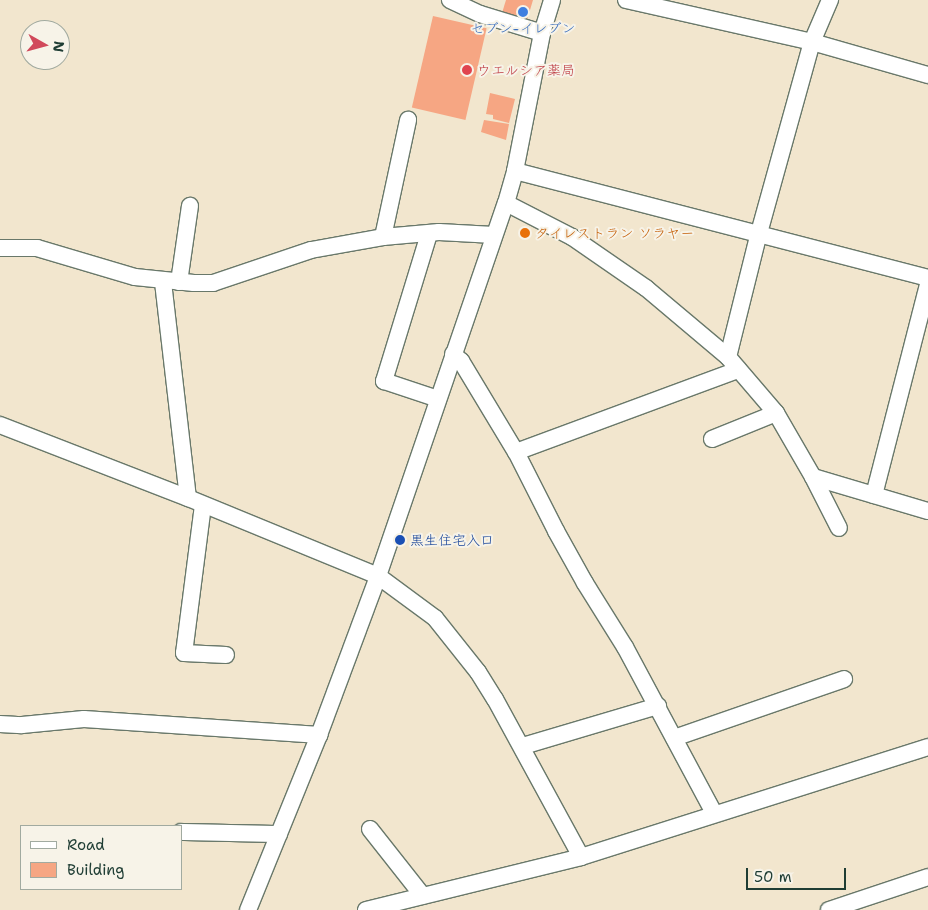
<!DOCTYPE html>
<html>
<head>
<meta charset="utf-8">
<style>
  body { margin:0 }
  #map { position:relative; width:928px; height:910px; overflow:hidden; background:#f2e6ce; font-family:"Shantell Sans","Klee One",sans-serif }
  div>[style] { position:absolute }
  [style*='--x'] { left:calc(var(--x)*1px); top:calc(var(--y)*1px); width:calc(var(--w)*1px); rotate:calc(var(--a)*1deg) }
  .building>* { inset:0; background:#f6a683; transform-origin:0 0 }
  .roads { filter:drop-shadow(1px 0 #69786a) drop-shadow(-1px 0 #69786a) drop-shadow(0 1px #69786a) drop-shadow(0 -1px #69786a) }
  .minor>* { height:16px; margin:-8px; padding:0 8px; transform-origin:8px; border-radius:8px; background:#fff }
  .dots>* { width:14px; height:14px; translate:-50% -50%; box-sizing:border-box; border:2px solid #f7f3e8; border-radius:50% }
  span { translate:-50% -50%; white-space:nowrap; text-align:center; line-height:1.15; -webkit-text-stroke:4px #f7f3e8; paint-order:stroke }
  .shop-label { font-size:14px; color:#366cbe }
  .health-label { font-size:14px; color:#be3a42 }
  .left { translate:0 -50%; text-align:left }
  .food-label { font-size:14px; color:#c56008 }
  .transit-label { font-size:14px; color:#164399 }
  .legend { position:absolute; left:20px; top:825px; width:162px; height:65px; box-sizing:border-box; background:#f7f3e8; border:1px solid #a1aaa0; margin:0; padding:6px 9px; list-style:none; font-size:15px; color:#1f3d34 }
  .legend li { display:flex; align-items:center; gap:10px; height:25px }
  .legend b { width:25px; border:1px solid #a1aaa0 }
  .north { position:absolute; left:20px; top:20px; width:50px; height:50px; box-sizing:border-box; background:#f7f3e8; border:1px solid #a1aaa0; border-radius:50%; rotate:97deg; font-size:14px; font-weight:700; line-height:20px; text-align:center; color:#1f3d34 }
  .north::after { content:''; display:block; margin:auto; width:18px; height:22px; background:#d1495b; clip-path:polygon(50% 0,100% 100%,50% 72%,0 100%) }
  .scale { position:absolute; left:746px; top:868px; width:100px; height:22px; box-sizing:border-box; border:2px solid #1f3d34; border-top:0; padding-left:6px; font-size:15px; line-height:18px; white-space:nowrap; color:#1f3d34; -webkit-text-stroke:4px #f7f3e8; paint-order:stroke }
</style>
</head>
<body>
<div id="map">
  <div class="building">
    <i style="clip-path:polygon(506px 0,533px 0,527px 20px,502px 13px)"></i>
    <i style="left:433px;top:16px;width:55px;height:94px;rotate:13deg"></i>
    <i style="clip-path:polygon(490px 93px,515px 99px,509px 123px,493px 119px,493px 115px,486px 114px)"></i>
    <i style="clip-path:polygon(484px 120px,509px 124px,506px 140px,481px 132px)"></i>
  </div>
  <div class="roads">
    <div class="minor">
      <i style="--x:450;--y:0;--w:33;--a:25"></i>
      <i style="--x:480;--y:14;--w:65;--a:17"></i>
      <i style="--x:626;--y:0;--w:191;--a:12.7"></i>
      <i style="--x:812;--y:42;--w:121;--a:15.9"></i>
      <i style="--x:515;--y:171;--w:427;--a:14.5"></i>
      <i style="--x:506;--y:203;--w:74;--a:27.3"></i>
      <i style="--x:572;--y:237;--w:90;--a:34.6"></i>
      <i style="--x:646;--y:288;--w:107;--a:40.1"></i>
      <i style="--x:728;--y:357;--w:74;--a:49.4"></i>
      <i style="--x:776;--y:413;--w:74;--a:60"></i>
      <i style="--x:813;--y:477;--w:57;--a:63"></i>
      <i style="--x:429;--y:234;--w:154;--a:107"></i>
      <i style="--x:384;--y:381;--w:57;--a:18.4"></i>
      <i style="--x:383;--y:237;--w:120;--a:-77.9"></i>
      <i style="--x:0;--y:248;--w:37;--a:0"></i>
      <i style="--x:37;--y:248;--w:102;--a:16.5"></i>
      <i style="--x:135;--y:277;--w:59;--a:5.8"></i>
      <i style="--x:194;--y:283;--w:19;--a:0"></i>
      <i style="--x:213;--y:283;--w:103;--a:-18.6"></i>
      <i style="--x:311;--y:250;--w:73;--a:-10.2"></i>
      <i style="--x:383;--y:237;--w:56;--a:-5.1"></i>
      <i style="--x:439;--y:232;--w:55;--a:3.1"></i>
      <i style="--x:163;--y:282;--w:217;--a:83.4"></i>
      <i style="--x:179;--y:282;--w:77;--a:-81.8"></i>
      <i style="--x:453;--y:354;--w:11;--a:41"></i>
      <i style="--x:461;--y:361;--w:106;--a:58.9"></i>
      <i style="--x:516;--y:452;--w:89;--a:63.1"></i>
      <i style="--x:556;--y:531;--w:60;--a:60.9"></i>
      <i style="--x:585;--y:583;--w:75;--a:58"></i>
      <i style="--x:625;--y:647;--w:188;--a:61.8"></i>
      <i style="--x:728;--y:357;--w:128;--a:-76"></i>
      <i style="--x:759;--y:233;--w:198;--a:-74.5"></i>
      <i style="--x:812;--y:42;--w:46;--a:-66.8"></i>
      <i style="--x:0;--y:425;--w:202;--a:21.2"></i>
      <i style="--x:188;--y:498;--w:205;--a:22.3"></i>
      <i style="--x:378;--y:576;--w:71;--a:36.4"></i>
      <i style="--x:435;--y:618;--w:69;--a:51.5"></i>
      <i style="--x:478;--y:672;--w:32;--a:58"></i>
      <i style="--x:495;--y:699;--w:180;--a:61.4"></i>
      <i style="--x:712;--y:439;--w:69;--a:-22.1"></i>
      <i style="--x:516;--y:452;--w:237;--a:-20.3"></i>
      <i style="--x:813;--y:477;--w:120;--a:16.5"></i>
      <i style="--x:874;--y:495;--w:217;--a:-75.6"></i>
      <i style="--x:203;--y:505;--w:149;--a:97.3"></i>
      <i style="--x:184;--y:653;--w:42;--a:2.7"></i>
      <i style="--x:0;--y:724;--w:22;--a:3"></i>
      <i style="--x:22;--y:725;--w:62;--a:-5.5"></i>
      <i style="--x:84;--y:719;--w:236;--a:3.9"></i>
      <i style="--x:674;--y:738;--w:180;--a:-19.1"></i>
      <i style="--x:523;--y:746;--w:141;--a:-16.5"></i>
      <i style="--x:370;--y:829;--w:85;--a:51.7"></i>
      <i style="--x:181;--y:832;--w:98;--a:1.2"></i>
      <i style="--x:248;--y:910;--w:189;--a:-67.9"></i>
      <i style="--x:319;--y:735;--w:170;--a:-69.6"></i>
      <i style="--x:378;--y:576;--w:394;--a:-71.1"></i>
      <i style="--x:506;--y:203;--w:33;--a:-74"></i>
      <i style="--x:515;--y:171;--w:141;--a:-78.9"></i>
      <i style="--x:542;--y:33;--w:34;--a:-73"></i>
      <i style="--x:366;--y:910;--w:221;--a:-13.8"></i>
      <i style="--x:581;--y:857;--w:364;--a:-17.6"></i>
      <i style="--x:829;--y:910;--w:104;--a:-18.4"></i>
    </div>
  </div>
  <div class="dots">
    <i style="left:523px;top:12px;background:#3f7fe0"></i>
    <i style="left:467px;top:70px;background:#e0444e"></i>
    <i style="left:525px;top:233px;background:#e8710a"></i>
    <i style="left:400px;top:540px;background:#1a4fb4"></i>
  </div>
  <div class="shop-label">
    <span style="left:523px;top:28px">セブン-イレブン</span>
  </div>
  <div class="health-label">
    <span class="left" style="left:477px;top:70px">ウエルシア薬局</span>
  </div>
  <div class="food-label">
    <span class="left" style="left:535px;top:233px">タイレストラン ソラヤー</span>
  </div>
  <div class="transit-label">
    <span class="left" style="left:410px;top:540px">黒生住宅入口</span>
  </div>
  <ul class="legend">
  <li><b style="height:6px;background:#fff"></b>Road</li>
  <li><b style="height:14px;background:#f6a683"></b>Building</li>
  </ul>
  <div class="north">N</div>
  <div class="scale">50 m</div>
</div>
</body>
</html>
